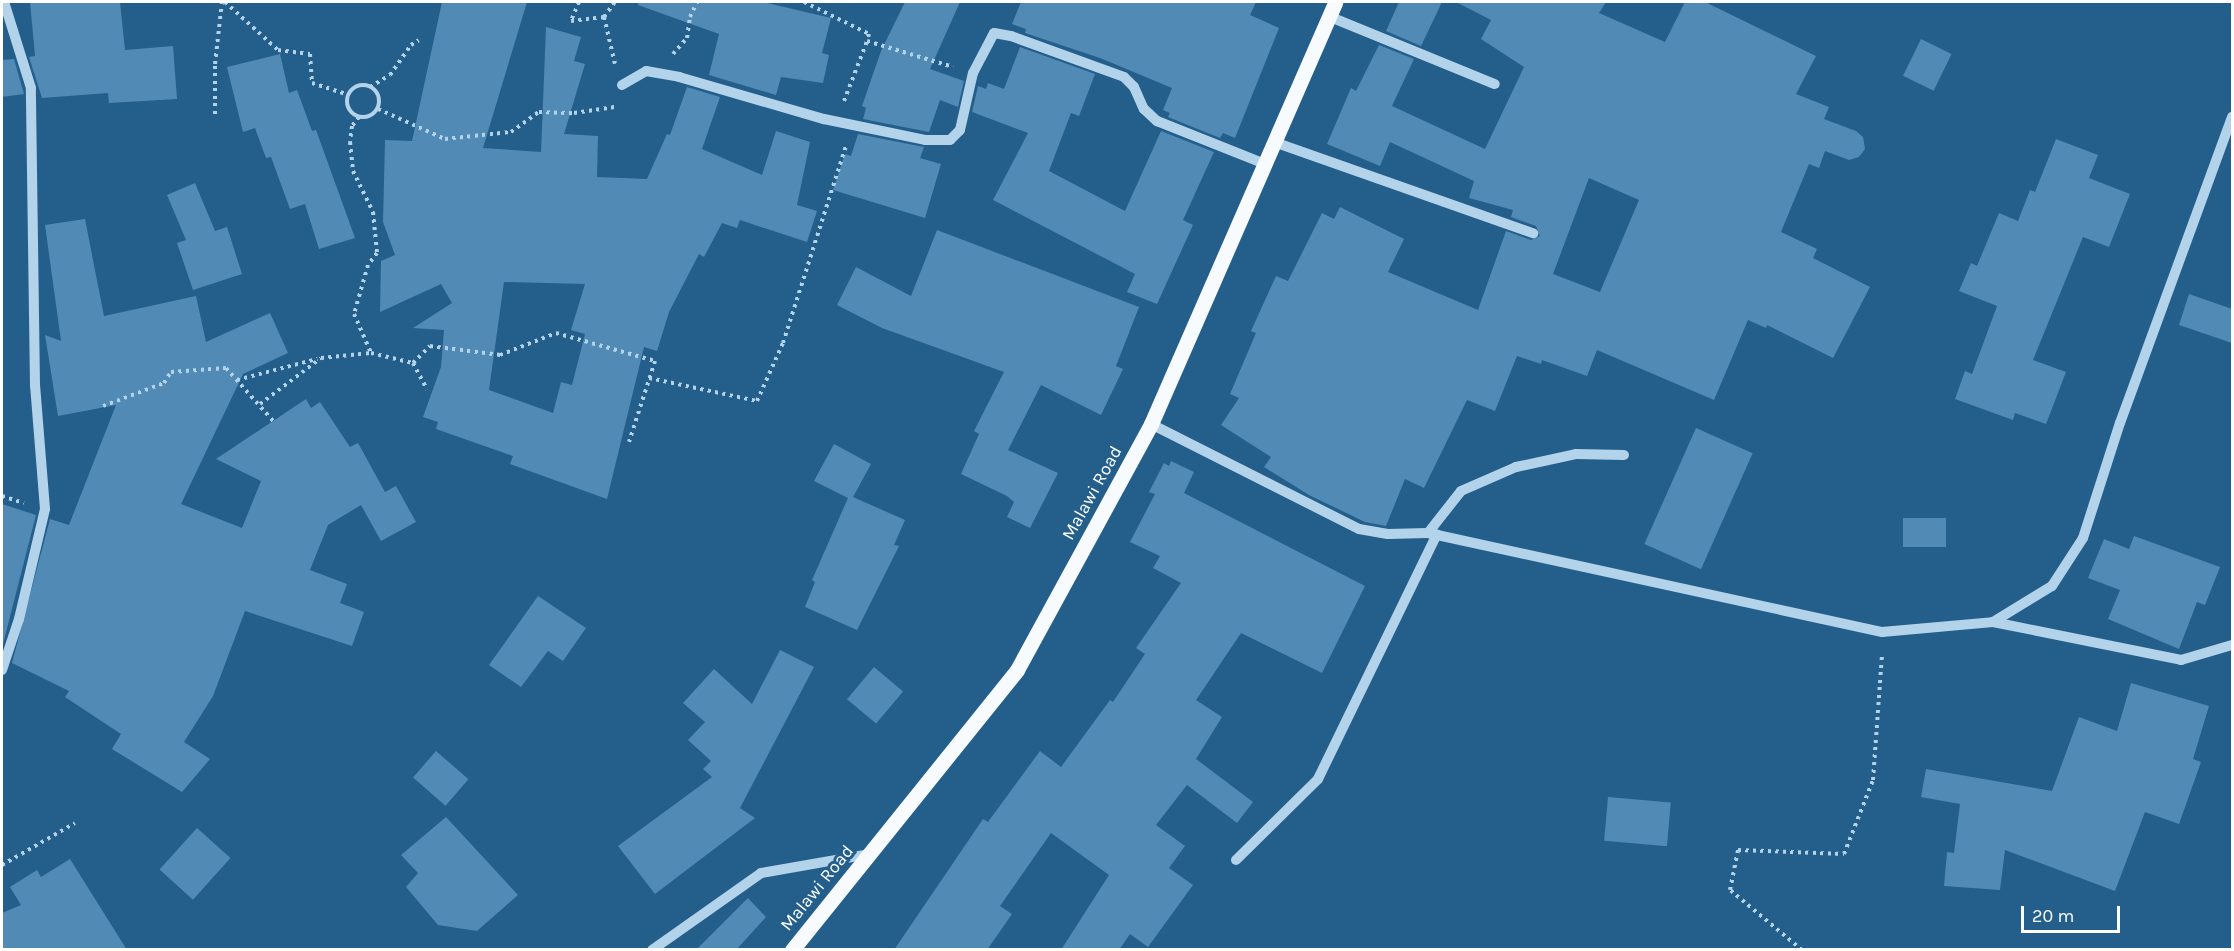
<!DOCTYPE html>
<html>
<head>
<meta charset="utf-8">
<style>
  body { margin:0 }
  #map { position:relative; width:2234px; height:951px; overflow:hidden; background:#245f8c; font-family:Karla,sans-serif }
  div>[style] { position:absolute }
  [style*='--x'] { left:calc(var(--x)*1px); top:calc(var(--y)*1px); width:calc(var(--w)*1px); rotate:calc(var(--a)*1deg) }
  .building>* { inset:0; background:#508ab5; transform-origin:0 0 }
  .path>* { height:4px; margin-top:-2px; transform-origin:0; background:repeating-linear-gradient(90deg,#b3d3eb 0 3px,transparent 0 7.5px) }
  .path>.ring { margin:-2px; padding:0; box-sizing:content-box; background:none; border:4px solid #b3d3eb; border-radius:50% }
  .minor>* { height:10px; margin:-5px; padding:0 5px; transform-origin:5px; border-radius:5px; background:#b3d3eb }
  .major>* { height:15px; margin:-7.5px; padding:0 7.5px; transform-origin:7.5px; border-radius:7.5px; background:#f7fbfe }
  span { translate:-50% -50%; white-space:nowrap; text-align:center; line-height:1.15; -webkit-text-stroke:6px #245f8c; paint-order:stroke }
  .street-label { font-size:18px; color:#fff }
  .frame { position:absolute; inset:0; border:3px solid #fff; pointer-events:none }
  .scale { position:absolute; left:2021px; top:906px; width:99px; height:27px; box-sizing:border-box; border:3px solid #fff; border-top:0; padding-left:8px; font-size:18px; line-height:21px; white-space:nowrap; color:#fff; -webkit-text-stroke:4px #245f8c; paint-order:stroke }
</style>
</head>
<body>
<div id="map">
  <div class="building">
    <i style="clip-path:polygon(30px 2px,120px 2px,125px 50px,173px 46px,177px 99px,109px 103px,108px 93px,42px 98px,29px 57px,35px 56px)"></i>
    <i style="clip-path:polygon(evenodd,442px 2px,527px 2px,483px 148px,541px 152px,546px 27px,581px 37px,574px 61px,585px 64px,564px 134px,598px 136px,597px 177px,647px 179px,667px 134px,670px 135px,687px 87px,720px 97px,702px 149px,762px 175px,776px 131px,810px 142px,797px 205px,817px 211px,807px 242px,740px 220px,737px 228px,722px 223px,704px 257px,699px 254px,669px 312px,657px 351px,644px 347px,607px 499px,510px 464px,513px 456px,436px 429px,438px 422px,423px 417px,441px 367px,444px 330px,413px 328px,452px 303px,441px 284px,380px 312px,381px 261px,395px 255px,383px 222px,385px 140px,412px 141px,442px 2px,504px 282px,585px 284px,571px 330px,585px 334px,572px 385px,561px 382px,553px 413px,489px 390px,504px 282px)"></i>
    <i style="clip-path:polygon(638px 2px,763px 2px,831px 18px,822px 53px,829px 55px,823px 83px,781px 77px,776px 95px,709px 75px,719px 34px,638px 5px)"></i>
    <i style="clip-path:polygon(905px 2px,960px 2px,930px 69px,964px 81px,958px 107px,940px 100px,929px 132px,863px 119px,866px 108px,862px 106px,881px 51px)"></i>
    <i style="clip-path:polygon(1021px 2px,1256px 2px,1250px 15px,1279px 28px,1235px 138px,1223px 133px,1220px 138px,1168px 117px,1170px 113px,1163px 110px,1172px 88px,1100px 58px,1025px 33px,1026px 29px,1012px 24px)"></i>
    <i style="clip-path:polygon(1399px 2px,1442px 2px,1421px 46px,1386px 31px)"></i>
    <i style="clip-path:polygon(evenodd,1456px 2px,1606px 2px,1599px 13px,1665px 42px,1685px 2px,1705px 2px,1816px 56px,1796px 94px,1829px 107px,1824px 119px,1856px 131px,1863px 137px,1865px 149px,1859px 157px,1849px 160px,1825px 151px,1819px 168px,1809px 164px,1781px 232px,1817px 249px,1813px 258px,1870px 287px,1833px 358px,1767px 325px,1766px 328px,1748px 320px,1714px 400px,1597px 350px,1587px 376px,1542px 360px,1541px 364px,1517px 356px,1495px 411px,1467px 400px,1424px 488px,1405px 479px,1386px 526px,1365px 522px,1309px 495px,1264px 467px,1271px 457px,1221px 425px,1239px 398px,1230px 394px,1256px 333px,1251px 331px,1276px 276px,1288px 281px,1322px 213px,1334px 219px,1340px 207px,1404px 239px,1388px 272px,1478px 310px,1506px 231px,1531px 240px,1540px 236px,1536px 226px,1511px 217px,1513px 210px,1469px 198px,1474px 181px,1390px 142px,1380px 166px,1327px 144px,1351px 88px,1356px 91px,1379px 45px,1414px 59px,1392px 106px,1485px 149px,1524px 67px,1481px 39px,1491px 20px,1456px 2px,1589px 178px,1639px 200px,1600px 292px,1553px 274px,1589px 178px)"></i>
    <i style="left:1921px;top:39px;width:34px;height:41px;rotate:26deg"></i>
    <i style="clip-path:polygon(1020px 47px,1095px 74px,1079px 116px,1071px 113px,1049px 171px,1125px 211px,1161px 131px,1214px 152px,1183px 220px,1193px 225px,1157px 304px,1127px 292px,1135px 274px,993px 200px,1028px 133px,972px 112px,978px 86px,986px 89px,988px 83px,1004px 89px)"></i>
    <i style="clip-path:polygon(280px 54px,289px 93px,297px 90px,312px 131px,316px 130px,355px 238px,319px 249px,305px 204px,290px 209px,271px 157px,266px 158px,255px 128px,243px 132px,227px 67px)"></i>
    <i style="clip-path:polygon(14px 59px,24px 94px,2px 97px,2px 60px)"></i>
    <i style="clip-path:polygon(858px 134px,924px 147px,920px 158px,941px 164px,925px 218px,833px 190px,845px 154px,851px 156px)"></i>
    <i style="clip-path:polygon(2056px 139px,2098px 155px,2089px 178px,2130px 194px,2109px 247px,2083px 237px,2033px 360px,2066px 372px,2046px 424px,2015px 413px,2013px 420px,1955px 399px,1965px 371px,1972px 374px,1997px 306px,1959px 291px,1971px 263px,1977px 266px,1999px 213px,2018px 221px,2030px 190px,2035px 192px)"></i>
    <i style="clip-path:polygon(195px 183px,215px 231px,227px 227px,242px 274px,193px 290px,177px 243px,186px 240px,167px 195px)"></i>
    <i style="clip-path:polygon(85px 219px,104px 316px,196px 296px,206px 342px,270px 313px,288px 353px,243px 374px,181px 504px,242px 528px,261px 481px,216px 459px,306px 399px,311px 408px,320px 402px,350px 447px,358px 443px,385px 492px,396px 486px,416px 522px,381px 541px,361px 505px,328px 525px,310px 570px,347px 584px,340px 603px,364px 612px,352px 646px,245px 611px,213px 696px,184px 742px,210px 759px,182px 792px,112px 749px,121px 734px,65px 697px,69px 691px,12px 663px,50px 519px,69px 525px,116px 405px,58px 416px,45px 335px,61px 341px,45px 225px)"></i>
    <i style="clip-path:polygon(937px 230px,1139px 307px,1116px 366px,1123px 369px,1101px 415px,1041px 385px,1008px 450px,1058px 473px,1030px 528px,1007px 517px,1014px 502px,1007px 496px,961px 474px,979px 434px,974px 431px,1004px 372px,882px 328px,837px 305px,856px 267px,911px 296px)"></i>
    <i style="clip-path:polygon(2189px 294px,2232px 309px,2232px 343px,2179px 325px)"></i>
    <i style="left:1696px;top:428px;width:62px;height:127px;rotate:24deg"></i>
    <i style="clip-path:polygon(834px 444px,871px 464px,853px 497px,905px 520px,894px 545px,899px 546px,857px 630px,805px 607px,815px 582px,812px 580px,848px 498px,814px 481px)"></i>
    <i style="clip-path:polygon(1171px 461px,1194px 472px,1184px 493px,1365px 586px,1322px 673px,1241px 633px,1196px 700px,1222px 717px,1196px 759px,1253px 802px,1237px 823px,1187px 785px,1156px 825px,1185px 846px,1169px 868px,1193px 885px,1148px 947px,1130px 934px,1119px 950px,1061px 950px,1109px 875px,1051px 833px,1000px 906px,1012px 914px,987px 950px,894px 950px,983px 819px,988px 822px,1040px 751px,1061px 767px,1110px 700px,1113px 702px,1145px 654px,1136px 648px,1181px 583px,1153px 568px,1160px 556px,1130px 542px,1155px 494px,1149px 492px,1164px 463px,1169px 466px)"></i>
    <i style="clip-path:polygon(2px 504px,36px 515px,2px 648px)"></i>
    <i style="left:1903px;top:518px;width:43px;height:29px"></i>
    <i style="clip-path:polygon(2134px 536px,2220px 567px,2205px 605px,2197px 602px,2179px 649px,2108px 619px,2120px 590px,2088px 578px,2104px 539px,2129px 549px)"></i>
    <i style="clip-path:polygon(538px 596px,586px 628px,563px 661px,548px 651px,521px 687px,489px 665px)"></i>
    <i style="clip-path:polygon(780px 650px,814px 667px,740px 808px,755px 818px,655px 894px,618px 846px,712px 777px,703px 769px,711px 761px,688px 740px,705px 722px,683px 703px,714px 669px,752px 704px)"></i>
    <i style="left:874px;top:667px;width:38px;height:42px;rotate:40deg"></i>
    <i style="clip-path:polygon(2131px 683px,2209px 706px,2193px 759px,2201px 762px,2179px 824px,2145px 812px,2115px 891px,2005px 850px,2000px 890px,1944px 886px,1947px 852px,1954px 853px,1960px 804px,1921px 797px,1926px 769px,2052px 791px,2079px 717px,2117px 731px)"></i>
    <i style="left:436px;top:751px;width:43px;height:35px;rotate:41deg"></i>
    <i style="left:1608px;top:797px;width:63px;height:44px;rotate:5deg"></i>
    <i style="clip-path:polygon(446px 817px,518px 895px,477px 931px,438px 925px,406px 887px,418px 873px,401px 855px)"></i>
    <i style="left:197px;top:828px;width:45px;height:56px;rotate:42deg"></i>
    <i style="clip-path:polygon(70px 859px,127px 950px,2px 950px,2px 913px,21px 905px,10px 887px,37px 870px,41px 877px)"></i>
    <i style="clip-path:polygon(748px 898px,766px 917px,736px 950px,696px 950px)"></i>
  </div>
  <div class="path">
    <i style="--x:225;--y:2;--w:72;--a:42.2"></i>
    <i style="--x:278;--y:50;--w:32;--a:7"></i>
    <i style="--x:310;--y:54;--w:29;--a:86"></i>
    <i style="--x:312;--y:83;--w:38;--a:18"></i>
    <i style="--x:579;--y:2;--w:21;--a:113"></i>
    <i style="--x:571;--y:21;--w:33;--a:-7"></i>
    <i style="--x:604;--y:17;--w:48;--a:76.8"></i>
    <i style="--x:804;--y:2;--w:72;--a:26.2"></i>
    <i style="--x:869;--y:34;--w:7;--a:106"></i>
    <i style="--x:604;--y:17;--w:19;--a:-54"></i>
    <i style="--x:673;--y:54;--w:21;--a:-49"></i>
    <i style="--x:687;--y:38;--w:21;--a:-82"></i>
    <i style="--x:690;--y:17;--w:17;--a:-65"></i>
    <i class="ring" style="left:347px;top:85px;width:28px;height:28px"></i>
    <i style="--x:370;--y:87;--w:23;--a:-31"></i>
    <i style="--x:390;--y:75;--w:37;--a:-55"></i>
    <i style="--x:411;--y:45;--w:9;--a:-32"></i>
    <i style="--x:844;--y:101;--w:64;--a:-69"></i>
    <i style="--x:867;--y:41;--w:90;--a:16.8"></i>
    <i style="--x:378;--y:109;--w:73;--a:24.1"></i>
    <i style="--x:445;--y:139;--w:66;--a:-6.1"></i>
    <i style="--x:511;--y:132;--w:34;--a:-36"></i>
    <i style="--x:539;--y:112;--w:35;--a:2"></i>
    <i style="--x:574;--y:113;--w:41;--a:-8.3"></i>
    <i style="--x:215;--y:114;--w:50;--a:-90"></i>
    <i style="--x:215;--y:64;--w:62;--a:-83.6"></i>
    <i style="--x:359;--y:117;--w:11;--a:128"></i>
    <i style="--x:352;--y:126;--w:16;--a:97"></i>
    <i style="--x:350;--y:142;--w:29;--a:84"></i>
    <i style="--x:353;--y:171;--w:46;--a:64"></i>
    <i style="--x:373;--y:212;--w:41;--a:84.4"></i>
    <i style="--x:377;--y:253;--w:15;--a:127"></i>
    <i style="--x:368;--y:265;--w:51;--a:105.9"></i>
    <i style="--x:354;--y:314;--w:43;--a:66.4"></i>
    <i style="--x:413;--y:363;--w:24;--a:-45"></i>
    <i style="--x:430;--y:346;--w:71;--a:7.3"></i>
    <i style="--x:500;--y:355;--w:60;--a:-21.4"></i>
    <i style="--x:556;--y:333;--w:103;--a:15.8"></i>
    <i style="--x:655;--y:361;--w:85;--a:107.8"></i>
    <i style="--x:649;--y:378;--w:110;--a:12"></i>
    <i style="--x:757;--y:401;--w:64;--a:-65.9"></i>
    <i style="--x:783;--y:343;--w:207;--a:-72.3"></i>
    <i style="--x:237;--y:380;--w:83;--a:-14.7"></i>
    <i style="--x:260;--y:404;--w:76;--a:-37"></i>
    <i style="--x:321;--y:358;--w:50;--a:-5.7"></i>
    <i style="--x:371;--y:353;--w:43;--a:13.4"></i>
    <i style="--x:413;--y:363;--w:30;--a:62"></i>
    <i style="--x:103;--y:406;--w:65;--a:-20.7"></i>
    <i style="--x:164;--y:383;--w:13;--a:-58"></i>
    <i style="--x:171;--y:372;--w:55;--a:-4.2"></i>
    <i style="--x:226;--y:368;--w:74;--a:48.3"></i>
    <i style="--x:2;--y:496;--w:23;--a:18"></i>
    <i style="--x:2;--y:865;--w:84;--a:-29.9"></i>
    <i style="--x:1802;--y:950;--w:94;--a:-140.2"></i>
    <i style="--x:1730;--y:890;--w:41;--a:-78.7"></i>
    <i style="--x:1738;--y:850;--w:106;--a:2.2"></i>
    <i style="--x:1844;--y:854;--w:79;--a:-68.6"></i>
    <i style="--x:1873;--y:780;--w:127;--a:-85.9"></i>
  </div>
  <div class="minor">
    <i style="--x:1328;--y:16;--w:180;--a:22.2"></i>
    <i style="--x:622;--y:85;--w:28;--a:-30"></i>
    <i style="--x:646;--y:71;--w:34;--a:10"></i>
    <i style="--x:679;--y:77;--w:151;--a:16.2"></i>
    <i style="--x:824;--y:119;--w:103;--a:11.7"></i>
    <i style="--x:925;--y:140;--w:25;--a:0"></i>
    <i style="--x:950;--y:140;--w:14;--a:-45"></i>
    <i style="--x:960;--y:130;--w:58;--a:-77.2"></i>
    <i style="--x:973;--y:73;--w:45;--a:-62.3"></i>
    <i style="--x:994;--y:33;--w:17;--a:10"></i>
    <i style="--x:1011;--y:36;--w:120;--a:19.9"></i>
    <i style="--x:1124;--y:77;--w:14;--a:45"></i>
    <i style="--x:1134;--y:87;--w:24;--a:66"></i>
    <i style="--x:1144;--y:109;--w:18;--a:43"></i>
    <i style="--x:1157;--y:121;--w:116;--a:21.7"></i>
    <i style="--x:1274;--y:142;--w:275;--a:19.4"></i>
    <i style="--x:1151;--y:424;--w:233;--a:26.8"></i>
    <i style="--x:1359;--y:529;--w:29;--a:10"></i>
    <i style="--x:1388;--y:534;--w:40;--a:-1.4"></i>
    <i style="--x:1428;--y:533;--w:465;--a:12.3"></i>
    <i style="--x:1882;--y:632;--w:111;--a:-5.1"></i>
    <i style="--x:1993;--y:622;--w:192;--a:11.4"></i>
    <i style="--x:2181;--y:660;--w:53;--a:-16.4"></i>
    <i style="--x:1428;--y:533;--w:53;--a:-51.8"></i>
    <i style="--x:1461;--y:491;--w:60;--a:-23.6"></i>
    <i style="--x:1516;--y:467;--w:61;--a:-12.2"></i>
    <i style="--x:1576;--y:454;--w:48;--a:1.2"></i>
    <i style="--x:1993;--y:622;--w:69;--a:-31.4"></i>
    <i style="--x:2052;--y:586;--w:57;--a:-57.1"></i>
    <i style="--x:2083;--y:538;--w:121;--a:-72.2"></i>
    <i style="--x:2120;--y:423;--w:326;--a:-69.9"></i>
    <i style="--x:2;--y:670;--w:54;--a:-71.6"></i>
    <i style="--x:19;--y:619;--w:113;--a:-76.7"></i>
    <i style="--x:45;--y:509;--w:123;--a:-94.6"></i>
    <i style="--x:35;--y:386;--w:298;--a:-90.8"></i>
    <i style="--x:31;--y:88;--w:90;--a:-107.4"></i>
    <i style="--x:1236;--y:860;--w:115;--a:-44.6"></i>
    <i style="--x:1318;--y:779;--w:272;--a:-64.1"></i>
    <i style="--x:652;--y:950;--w:133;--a:-35.2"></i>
    <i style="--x:761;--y:873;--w:111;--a:-9.9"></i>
  </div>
  <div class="major">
    <i style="--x:792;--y:950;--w:359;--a:-51.2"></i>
    <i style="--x:1017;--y:670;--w:280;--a:-61.4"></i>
    <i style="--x:1151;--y:424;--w:460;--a:-66.4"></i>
  </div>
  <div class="street-label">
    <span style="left:1092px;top:493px;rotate:-61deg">Malawi Road</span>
    <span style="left:817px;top:888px;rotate:-51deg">Malawi Road</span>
  </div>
  <div class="frame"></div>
  <div class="scale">20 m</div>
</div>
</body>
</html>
